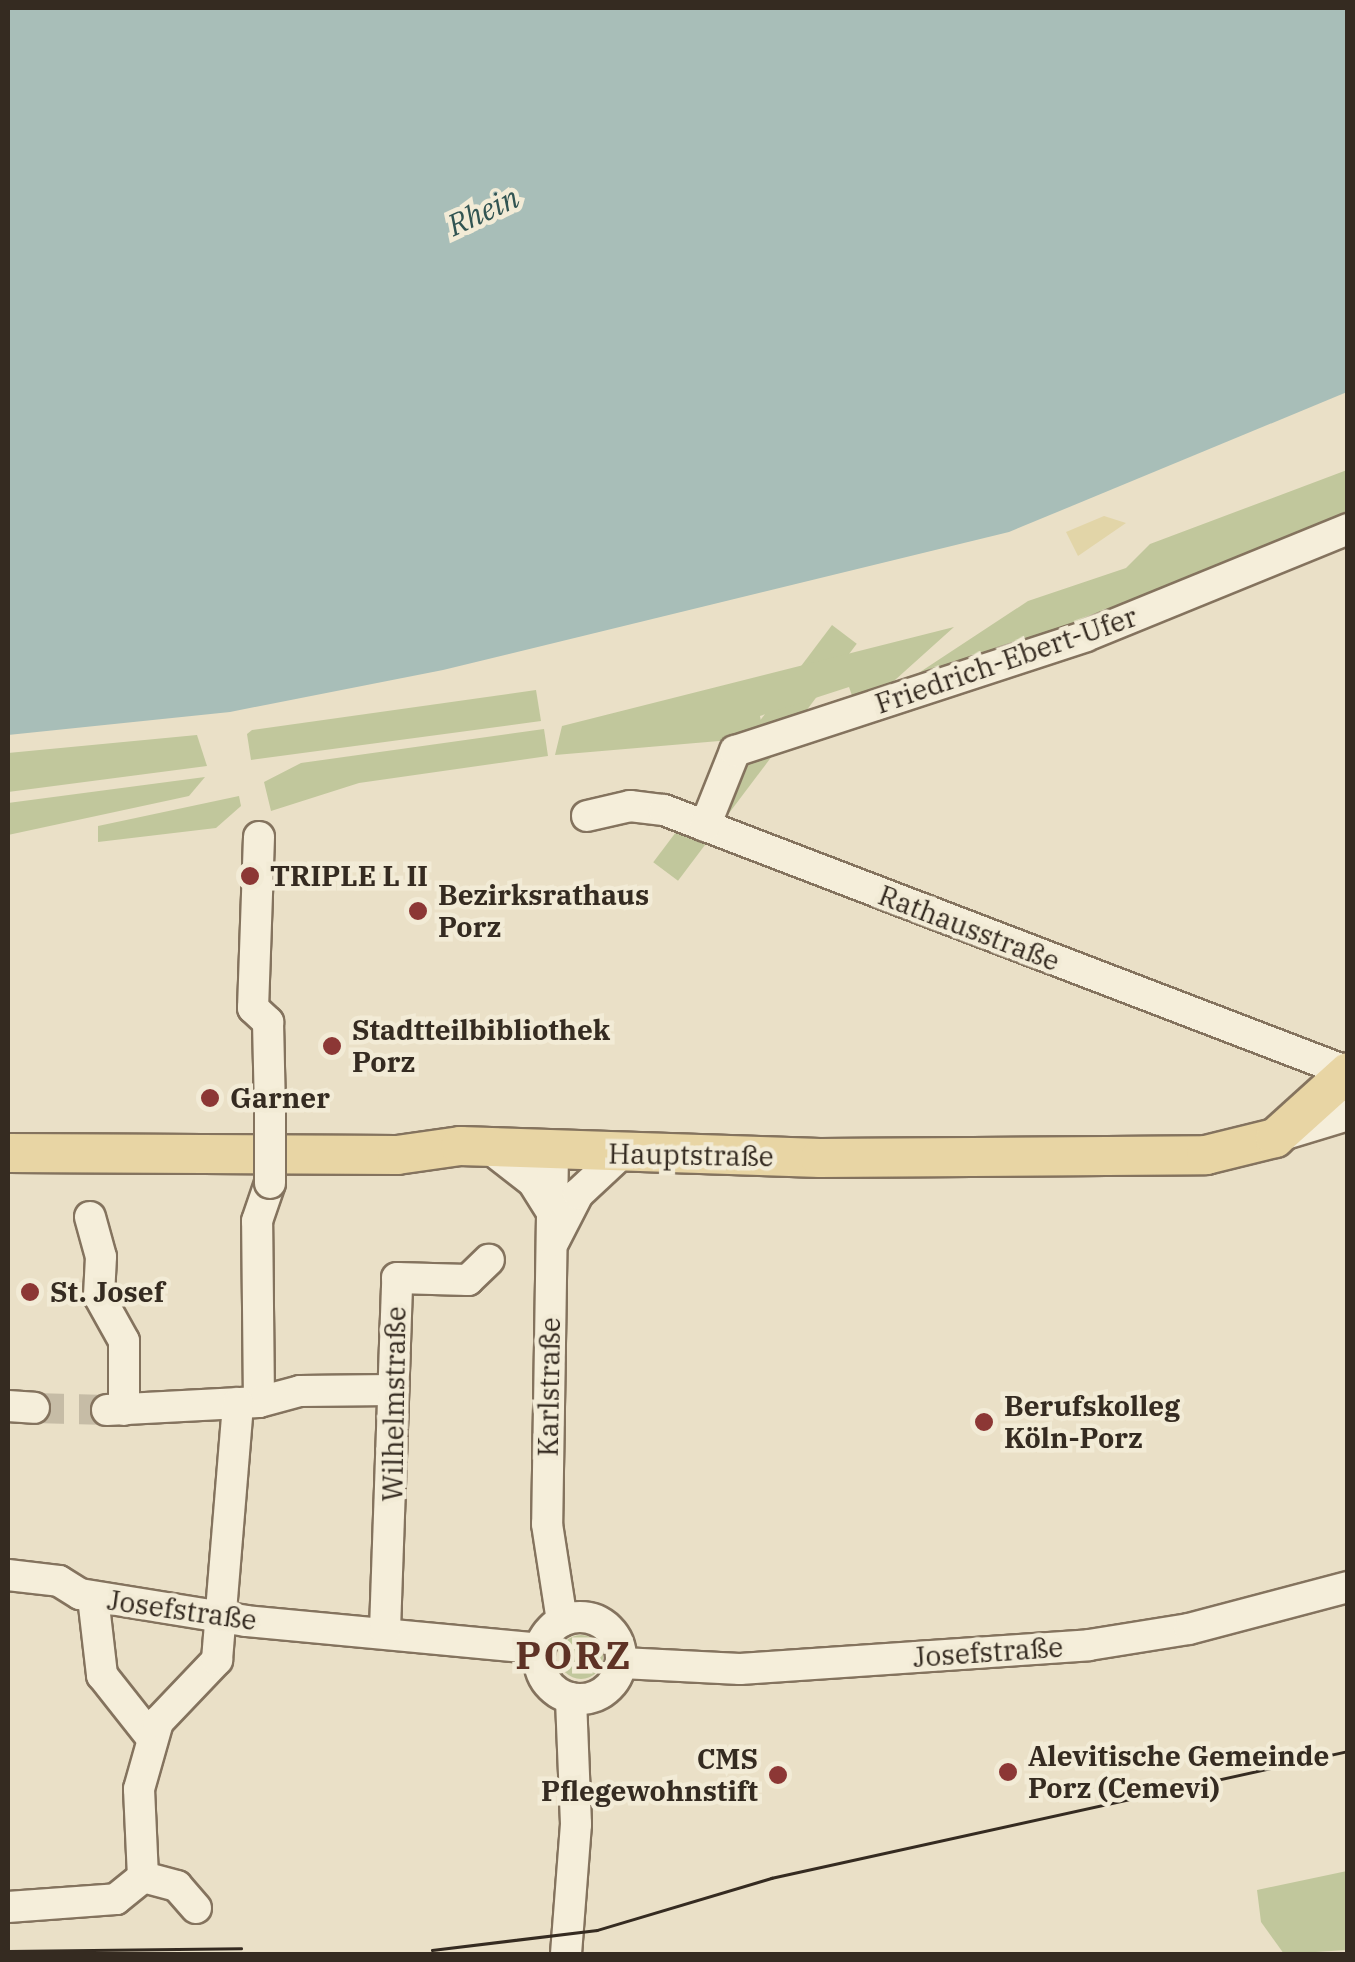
<!DOCTYPE html>
<html>
<head>
<meta charset="utf-8">
<style>
  body { margin:0 }
  #map { position:relative; width:1355px; height:1962px; overflow:hidden; background:#eae0c7; font-family:"IBM Plex Serif",serif }
  div>[style] { position:absolute }
  [style*='--x'] { left:calc(var(--x)*1px); top:calc(var(--y)*1px); width:calc(var(--w)*1px); rotate:calc(var(--a)*1deg) }
  .green>* { inset:0; background:#c1c79c; transform-origin:0 0 }
  .round { border-radius:50% }
  .sand>* { inset:0; background:#e2d5a8 }
  .water>* { inset:0; background:#a8beb8 }
  .minor-tunnel>* { height:30px; margin-top:-15px; transform-origin:0; background:repeating-linear-gradient(90deg,#c6bca6 0 30px,transparent 0 45px) }
  .roads { filter:drop-shadow(2px 0 #84735e) drop-shadow(-2px 0 #84735e) drop-shadow(0 2px #84735e) drop-shadow(0 -2px #84735e) }
  .minor>* { height:30px; margin:-15px; padding:0 15px; transform-origin:15px; border-radius:15px; background:#f5eeda }
  .minor>.ring { margin:-15px; padding:0; box-sizing:content-box; background:none; border:30px solid #f5eeda; border-radius:50% }
  .major>* { height:38px; margin:-19px; padding:0 19px; transform-origin:19px; border-radius:19px; background:#e8d5a4 }
  .tram>* { height:2.5px; margin:-1.25px; padding:0 1.25px; transform-origin:1.25px; border-radius:1.25px; background:#352b21 }
  .bridges { filter:drop-shadow(2px 0 #84735e) drop-shadow(-2px 0 #84735e) drop-shadow(0 2px #84735e) drop-shadow(0 -2px #84735e) }
  .minor-bridge>* { height:30px; margin:-15px; padding:0 15px; transform-origin:15px; border-radius:15px; background:#f5eeda }
  .dots>* { width:28px; height:28px; translate:-50% -50%; box-sizing:border-box; border:5px solid #f2ebd6; border-radius:50% }
  span { translate:-50% -50%; white-space:nowrap; text-align:center; line-height:1.15; -webkit-text-stroke:9px #f2ebd6; paint-order:stroke }
  .street-label { font-size:28px; color:#352b21 }
  .poi-label { font-size:28px; color:#352b21; font-weight:700 }
  .left { translate:0 -50%; text-align:left }
  .right { translate:-100% -50%; text-align:right }
  .water-label { font-size:30px; color:#315452; font-style:italic }
  .district-label { font-size:38px; color:#5e3225; font-weight:700; letter-spacing:2.5px }
  .frame { position:absolute; inset:0; border:10px solid #352b21; pointer-events:none }
</style>
</head>
<body>
<div id="map">
  <div class="green">
    <i style="clip-path:polygon(1347px 470px,1347px 521px,1016px 647px,914px 676px,1028px 601px,1126px 568px,1150px 544px)"></i>
    <i style="left:832px;top:625px;width:31px;height:297px;rotate:37deg"></i>
    <i style="clip-path:polygon(954px 627px,875px 698px,855px 704px,849px 687px,760px 716px,763px 731px,731px 740px,555px 755px,562px 726px)"></i>
    <i style="clip-path:polygon(536px 690px,541px 721px,251px 760px,247px 734px,252px 730px)"></i>
    <i style="clip-path:polygon(544px 729px,548px 756px,359px 783px,271px 811px,264px 782px,301px 763px)"></i>
    <i style="clip-path:polygon(197px 735px,207px 766px,8px 792px,8px 753px)"></i>
    <i style="clip-path:polygon(205px 777px,189px 796px,8px 835px,8px 803px)"></i>
    <i style="clip-path:polygon(239px 796px,241px 806px,216px 828px,98px 842px,98px 826px)"></i>
    <i class="round" style="left:559px;top:1635px;width:44px;height:44px"></i>
    <i style="clip-path:polygon(1347px 1871px,1347px 1950px,1284px 1954px,1261px 1922px,1257px 1890px)"></i>
  </div>
  <div class="sand">
    <i style="clip-path:polygon(1104px 516px,1126px 523px,1078px 556px,1066px 532px)"></i>
  </div>
  <div class="water">
    <i style="clip-path:polygon(8px 8px,1347px 8px,1347px 392px,1009px 532px,443px 670px,230px 712px,8px 735px)"></i>
  </div>
  <div class="minor-tunnel">
    <i style="--x:34;--y:1408;--w:73;--a:1.6"></i>
  </div>
  <div class="roads">
    <div class="minor">
      <i style="--x:587;--y:816;--w:44;--a:-13.1"></i>
      <i style="--x:630;--y:806;--w:34;--a:7"></i>
      <i style="--x:664;--y:810;--w:732;--a:20.96"></i>
      <i style="--x:705;--y:826;--w:81;--a:-68.2"></i>
      <i style="--x:735;--y:751;--w:369;--a:-18.1"></i>
      <i style="--x:1086;--y:636;--w:283;--a:-22.2"></i>
      <i style="--x:259;--y:837;--w:171;--a:92"></i>
      <i style="--x:253;--y:1008;--w:21;--a:43"></i>
      <i style="--x:268;--y:1022;--w:86;--a:88.7"></i>
      <i style="--x:1282;--y:1135;--w:69;--a:-16.9"></i>
      <i style="--x:488;--y:1147;--w:57;--a:37.9"></i>
      <i style="--x:533;--y:1182;--w:32;--a:58"></i>
      <i style="--x:553;--y:1152;--w:372;--a:90.9"></i>
      <i style="--x:547;--y:1524;--w:98;--a:81.2"></i>
      <i style="--x:90;--y:1217;--w:41;--a:74.6"></i>
      <i style="--x:101;--y:1257;--w:39;--a:93"></i>
      <i style="--x:99;--y:1296;--w:51;--a:60.9"></i>
      <i style="--x:124;--y:1341;--w:69;--a:90"></i>
      <i style="--x:554;--y:1241;--w:53;--a:-62.9"></i>
      <i style="--x:578;--y:1194;--w:62;--a:-43"></i>
      <i style="--x:259;--y:1402;--w:181;--a:-90.6"></i>
      <i style="--x:257;--y:1221;--w:40;--a:-71.1"></i>
      <i style="--x:8;--y:1406;--w:26;--a:4"></i>
      <i style="--x:107;--y:1410;--w:152;--a:-3"></i>
      <i style="--x:259;--y:1402;--w:42;--a:-15"></i>
      <i style="--x:300;--y:1391;--w:92;--a:-0.6"></i>
      <i style="--x:8;--y:1575;--w:51;--a:6.7"></i>
      <i style="--x:59;--y:1581;--w:25;--a:32"></i>
      <i style="--x:80;--y:1594;--w:168;--a:9.2"></i>
      <i style="--x:246;--y:1621;--w:295;--a:5.4"></i>
      <i style="--x:93;--y:1597;--w:79;--a:83.4"></i>
      <i style="--x:102;--y:1675;--w:79;--a:51.7"></i>
      <i class="ring" style="left:539px;top:1617px;width:52px;height:52px"></i>
      <i style="--x:385;--y:1630;--w:352;--a:-88"></i>
      <i style="--x:397;--y:1278;--w:71;--a:1.6"></i>
      <i style="--x:468;--y:1280;--w:29;--a:-44"></i>
      <i style="--x:622;--y:1663;--w:118;--a:2.9"></i>
      <i style="--x:740;--y:1669;--w:350;--a:-3.9"></i>
      <i style="--x:1089;--y:1645;--w:101;--a:-9.1"></i>
      <i style="--x:1189;--y:1629;--w:164;--a:-14.8"></i>
      <i style="--x:8;--y:1907;--w:108;--a:-4.2"></i>
      <i style="--x:116;--y:1899;--w:35;--a:-39"></i>
      <i style="--x:196;--y:1908;--w:29;--a:-131"></i>
      <i style="--x:177;--y:1886;--w:35;--a:-165"></i>
      <i style="--x:143;--y:1877;--w:88;--a:-92.6"></i>
      <i style="--x:139;--y:1789;--w:70;--a:-74.2"></i>
      <i style="--x:158;--y:1722;--w:86;--a:-46.4"></i>
      <i style="--x:217;--y:1660;--w:258;--a:-85.3"></i>
      <i style="--x:566;--y:1954;--w:130;--a:-85.6"></i>
      <i style="--x:576;--y:1824;--w:126;--a:-92.3"></i>
    </div>
    <div class="major">
      <i style="--x:8;--y:1153;--w:389;--a:0.3"></i>
      <i style="--x:397;--y:1155;--w:64;--a:-8.1"></i>
      <i style="--x:460;--y:1146;--w:360;--a:1.9"></i>
      <i style="--x:820;--y:1158;--w:386;--a:-0.4"></i>
      <i style="--x:1206;--y:1155;--w:71;--a:-13.8"></i>
      <i style="--x:1275;--y:1138;--w:98;--a:-42.1"></i>
    </div>
  </div>
  <div class="tram">
    <i style="--x:432;--y:1950;--w:166;--a:-6.9"></i>
    <i style="--x:597;--y:1930;--w:182;--a:-16.6"></i>
    <i style="--x:771;--y:1878;--w:591;--a:-12.41"></i>
    <i style="--x:8;--y:1951;--w:233;--a:-0.7"></i>
  </div>
  <div class="bridges">
    <div class="minor-bridge">
      <i style="--x:270;--y:1183;--w:75;--a:-90"></i>
    </div>
  </div>
  <div class="dots">
    <i style="left:250px;top:876px;background:#8c3735"></i>
    <i style="left:418px;top:911px;background:#8c3735"></i>
    <i style="left:332px;top:1046px;background:#8c3735"></i>
    <i style="left:210px;top:1098px;background:#8c3735"></i>
    <i style="left:30px;top:1292px;background:#8c3735"></i>
    <i style="left:984px;top:1422px;background:#8c3735"></i>
    <i style="left:1008px;top:1772px;background:#8c3735"></i>
    <i style="left:778px;top:1775px;background:#8c3735"></i>
  </div>
  <div class="street-label">
    <span style="left:1006px;top:660px;rotate:-19deg">Friedrich-Ebert-Ufer</span>
    <span style="left:969px;top:928px;rotate:21deg">Rathausstraße</span>
    <span style="left:691px;top:1155px;rotate:1deg">Hauptstraße</span>
    <span style="left:549px;top:1387px;rotate:-89deg">Karlstraße</span>
    <span style="left:394px;top:1404px;rotate:-89deg">Wilhelmstraße</span>
    <span style="left:182px;top:1610px;rotate:8deg">Josefstraße</span>
    <span style="left:988px;top:1652px;rotate:-4deg">Josefstraße</span>
  </div>
  <div class="poi-label">
    <span class="left" style="left:270px;top:876px">TRIPLE L II</span>
    <span class="left" style="left:438px;top:911px">Bezirksrathaus<br>Porz</span>
    <span class="left" style="left:352px;top:1046px">Stadtteilbibliothek<br>Porz</span>
    <span class="left" style="left:230px;top:1098px">Garner</span>
    <span class="left" style="left:50px;top:1292px">St. Josef</span>
    <span class="left" style="left:1004px;top:1422px">Berufskolleg<br>Köln-Porz</span>
    <span class="left" style="left:1028px;top:1772px">Alevitische Gemeinde<br>Porz (Cemevi)</span>
    <span class="right" style="left:758px;top:1775px">CMS<br>Pflegewohnstift</span>
  </div>
  <div class="water-label">
    <span style="left:483px;top:211px;rotate:-25deg">Rhein</span>
  </div>
  <div class="district-label">
    <span style="left:574px;top:1655px">PORZ</span>
  </div>
  <div class="frame"></div>
</div>
</body>
</html>
